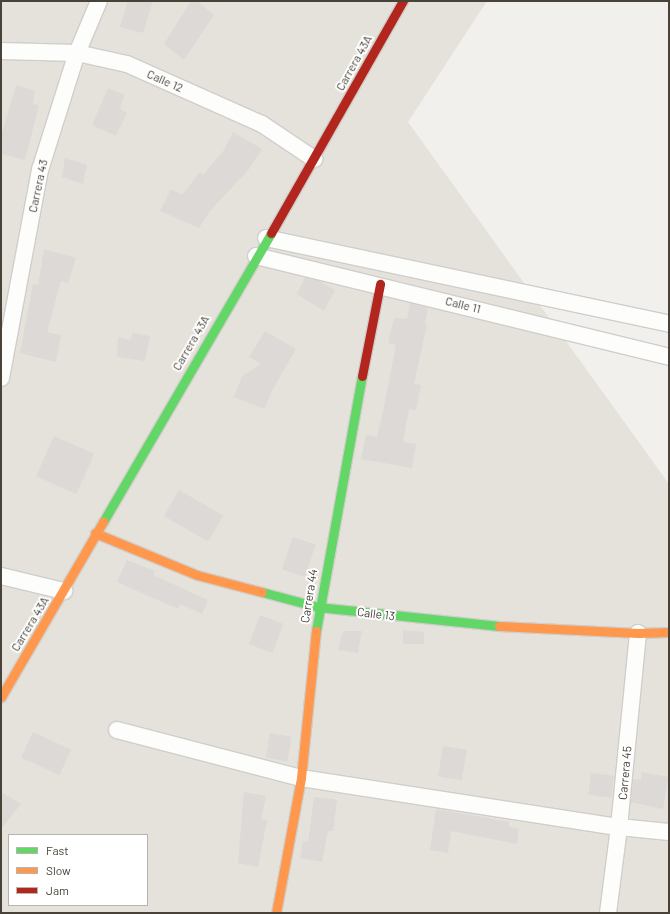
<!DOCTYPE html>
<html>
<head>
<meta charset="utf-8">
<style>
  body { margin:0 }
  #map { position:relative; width:670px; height:914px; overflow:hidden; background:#f2f0ed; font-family:Barlow,sans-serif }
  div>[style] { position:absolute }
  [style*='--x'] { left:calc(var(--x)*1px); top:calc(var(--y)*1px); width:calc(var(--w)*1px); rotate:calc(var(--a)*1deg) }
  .residential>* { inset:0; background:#e5e2db }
  .building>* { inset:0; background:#dcd9d6; transform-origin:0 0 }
  .roads { filter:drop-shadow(1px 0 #d0cecb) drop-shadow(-1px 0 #d0cecb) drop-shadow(0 1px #d0cecb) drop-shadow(0 -1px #d0cecb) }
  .street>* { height:16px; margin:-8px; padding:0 8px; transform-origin:8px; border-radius:8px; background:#fdfdfc }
  .fast>* { height:9px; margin:-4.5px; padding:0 4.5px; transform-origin:4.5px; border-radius:4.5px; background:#63d668 }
  .slow>* { height:9px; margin:-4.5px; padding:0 4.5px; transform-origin:4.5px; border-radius:4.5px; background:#ff974d }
  .jam>* { height:9px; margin:-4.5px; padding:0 4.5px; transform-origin:4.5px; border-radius:4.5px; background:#b3261e }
  span { translate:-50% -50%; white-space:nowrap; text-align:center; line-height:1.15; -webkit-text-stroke:4px #fff; paint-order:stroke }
  .street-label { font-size:12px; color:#484239 }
  .frame { position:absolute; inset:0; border:2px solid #484239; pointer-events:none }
  .legend { position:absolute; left:8px; top:834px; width:140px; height:72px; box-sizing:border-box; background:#fff; border:1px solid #b6b3b0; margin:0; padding:5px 7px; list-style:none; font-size:12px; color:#484239 }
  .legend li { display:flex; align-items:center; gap:8px; height:20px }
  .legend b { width:20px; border:1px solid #b6b3b0 }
</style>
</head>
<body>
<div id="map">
  <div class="residential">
    <i style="clip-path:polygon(evenodd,1px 1px,487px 1px,408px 122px,669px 484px,669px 913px,1px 913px,1px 1px,9px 835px,147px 835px,147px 905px,9px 905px,9px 835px)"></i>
  </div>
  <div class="building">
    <i style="clip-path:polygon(128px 1px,153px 1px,143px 33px,120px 27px)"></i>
    <i style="clip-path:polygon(191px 1px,197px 1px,214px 15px,184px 60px,164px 44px)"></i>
    <i style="clip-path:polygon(16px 85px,35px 91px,33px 104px,39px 105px,25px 160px,1px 154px,1px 137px)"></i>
    <i style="clip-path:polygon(108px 88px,124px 95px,120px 109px,127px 113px,116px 136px,92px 125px)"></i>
    <i style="clip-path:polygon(233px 132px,262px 149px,249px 169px,209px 212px,199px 228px,160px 211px,171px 189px,182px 195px,200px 172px,203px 175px,224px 150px)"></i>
    <i style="clip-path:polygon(65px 158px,87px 165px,83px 184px,62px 177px)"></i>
    <i style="clip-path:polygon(44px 249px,76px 258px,68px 283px,61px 281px,47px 332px,61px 335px,56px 362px,20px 353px,33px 284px,38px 285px)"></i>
    <i style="clip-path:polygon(305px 278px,319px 281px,335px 290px,324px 311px,297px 294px)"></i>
    <i style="clip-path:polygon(410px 303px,428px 308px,425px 323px,427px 324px,414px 384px,421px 385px,416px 410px,409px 409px,403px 442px,416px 444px,412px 468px,361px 459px,366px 435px,377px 437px,384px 407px,396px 345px,388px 343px,394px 318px,407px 319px)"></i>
    <i style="clip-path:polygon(265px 331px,296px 349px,274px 387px,264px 409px,234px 397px,242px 376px,261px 364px,249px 357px)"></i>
    <i style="clip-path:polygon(132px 333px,150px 336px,145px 361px,117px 357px,118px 337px,131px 340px)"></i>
    <i style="left:54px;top:436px;width:44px;height:44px;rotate:24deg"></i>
    <i style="left:179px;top:490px;width:51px;height:30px;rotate:30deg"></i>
    <i style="left:293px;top:537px;width:24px;height:34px;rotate:19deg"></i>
    <i style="clip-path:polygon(127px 560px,155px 571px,153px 575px,208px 600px,202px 614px,180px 604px,178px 609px,117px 582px)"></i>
    <i style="left:260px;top:615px;width:25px;height:31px;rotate:21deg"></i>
    <i style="clip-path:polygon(403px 630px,424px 632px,424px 644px,403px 644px)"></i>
    <i style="clip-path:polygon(343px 631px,362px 631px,358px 653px,338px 650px)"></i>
    <i style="left:33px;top:732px;width:42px;height:28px;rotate:25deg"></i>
    <i style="left:270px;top:733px;width:22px;height:25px;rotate:10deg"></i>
    <i style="left:443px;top:746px;width:24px;height:31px;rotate:9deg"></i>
    <i style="clip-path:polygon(642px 772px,668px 777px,663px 809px,631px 802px,633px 779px,641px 780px)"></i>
    <i style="left:591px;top:773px;width:23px;height:22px;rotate:7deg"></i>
    <i style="clip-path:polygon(1px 792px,21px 804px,1px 829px)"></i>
    <i style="clip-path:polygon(244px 792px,266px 796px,261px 819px,267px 820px,258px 867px,238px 863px)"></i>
    <i style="clip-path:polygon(314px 797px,337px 800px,333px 831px,328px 831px,322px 862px,300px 858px,303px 841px,308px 842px)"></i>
    <i style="clip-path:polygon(436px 809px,509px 822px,509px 827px,519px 829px,517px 844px,451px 831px,448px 853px,430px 850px)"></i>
  </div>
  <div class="roads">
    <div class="street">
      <i style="--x:1;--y:51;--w:76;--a:1.5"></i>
      <i style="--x:77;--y:53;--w:51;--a:12.4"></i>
      <i style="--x:127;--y:64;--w:148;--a:24"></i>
      <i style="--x:262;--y:124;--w:63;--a:33.9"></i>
      <i style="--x:266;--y:238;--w:412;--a:12"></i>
      <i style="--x:256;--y:256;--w:425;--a:13.7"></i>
      <i style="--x:1;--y:378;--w:212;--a:-79.4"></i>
      <i style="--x:40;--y:170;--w:123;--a:-72.5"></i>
      <i style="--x:77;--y:53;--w:56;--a:-67.1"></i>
      <i style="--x:1;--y:576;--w:65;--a:13.4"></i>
      <i style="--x:117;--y:730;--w:190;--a:14.6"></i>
      <i style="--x:301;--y:778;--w:322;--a:8.8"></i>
      <i style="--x:619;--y:827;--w:50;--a:5.7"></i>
      <i style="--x:608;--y:913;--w:87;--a:-82.7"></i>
      <i style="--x:619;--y:827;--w:195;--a:-84.4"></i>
    </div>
    <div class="fast">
      <i style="--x:103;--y:522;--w:334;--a:-59.8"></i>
      <i style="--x:262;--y:592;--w:58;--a:15"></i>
      <i style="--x:318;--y:607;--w:182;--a:6"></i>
      <i style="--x:316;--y:631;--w:259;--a:-79.8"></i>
    </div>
    <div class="slow">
      <i style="--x:95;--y:533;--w:110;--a:22.4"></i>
      <i style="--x:197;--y:575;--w:67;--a:14.7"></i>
      <i style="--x:499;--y:626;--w:139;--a:2.9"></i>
      <i style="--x:638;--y:633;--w:31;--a:-2"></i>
      <i style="--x:1;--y:697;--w:203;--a:-59.8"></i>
      <i style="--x:276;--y:913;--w:137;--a:-79.5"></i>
      <i style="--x:301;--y:778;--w:148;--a:-84.2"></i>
    </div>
    <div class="jam">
      <i style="--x:271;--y:233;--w:267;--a:-60.4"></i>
      <i style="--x:362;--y:376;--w:94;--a:-78.9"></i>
    </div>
  </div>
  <div class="street-label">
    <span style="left:354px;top:63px;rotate:-61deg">Carrera 43A</span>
    <span style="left:165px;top:81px;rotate:24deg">Calle 12</span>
    <span style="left:38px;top:186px;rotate:-78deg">Carrera 43</span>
    <span style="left:463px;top:305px;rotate:14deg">Calle 11</span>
    <span style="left:191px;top:343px;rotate:-60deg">Carrera 43A</span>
    <span style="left:309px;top:596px;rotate:-81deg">Carrera 44</span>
    <span style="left:376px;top:614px;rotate:7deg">Calle 13</span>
    <span style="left:30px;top:624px;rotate:-59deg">Carrera 43A</span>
    <span style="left:625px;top:773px;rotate:-85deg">Carrera 45</span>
  </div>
  <div class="frame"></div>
  <ul class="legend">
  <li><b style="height:5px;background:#63d668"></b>Fast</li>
  <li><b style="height:5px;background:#ff974d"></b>Slow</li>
  <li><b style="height:5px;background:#b3261e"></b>Jam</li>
  </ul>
</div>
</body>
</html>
